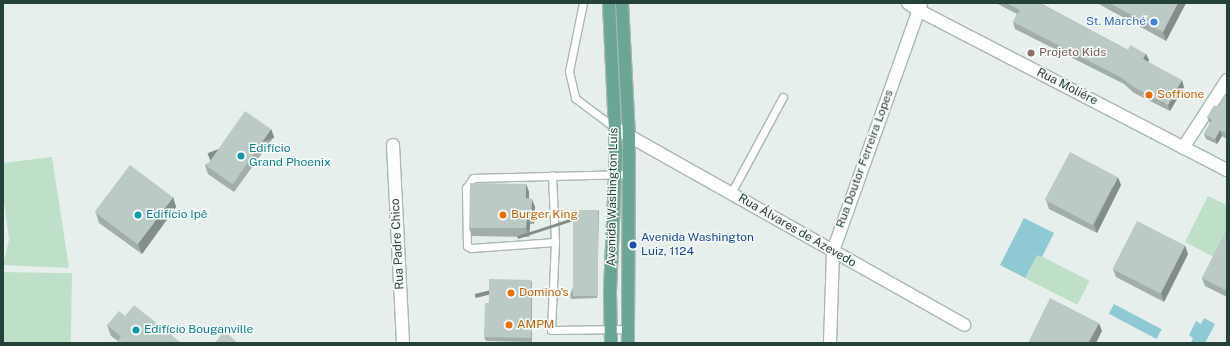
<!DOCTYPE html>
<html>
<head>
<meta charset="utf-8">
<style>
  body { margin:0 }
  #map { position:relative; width:1230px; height:346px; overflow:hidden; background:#e6efeb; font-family:"Public Sans",sans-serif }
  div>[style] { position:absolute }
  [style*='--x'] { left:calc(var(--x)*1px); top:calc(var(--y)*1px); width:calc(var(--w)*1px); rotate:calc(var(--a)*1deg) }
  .green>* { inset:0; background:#bfe0c8; transform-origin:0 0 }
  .water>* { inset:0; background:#8ec9d4; transform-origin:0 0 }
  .roads { filter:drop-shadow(1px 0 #a8b8b2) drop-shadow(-1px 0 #a8b8b2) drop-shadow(0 1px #a8b8b2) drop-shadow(0 -1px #a8b8b2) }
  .lane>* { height:7px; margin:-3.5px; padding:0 3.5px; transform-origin:3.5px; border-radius:3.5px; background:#fff }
  .street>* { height:12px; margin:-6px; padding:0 6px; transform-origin:6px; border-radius:6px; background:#fff }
  .primary>* { height:12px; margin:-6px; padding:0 6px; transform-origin:6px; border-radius:6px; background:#6aa596 }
  .wall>* { inset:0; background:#a1aea9 }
  .shaded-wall>* { inset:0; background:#838d89; transform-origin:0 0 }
  .building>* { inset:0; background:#bbcac4; transform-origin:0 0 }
  .dots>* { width:11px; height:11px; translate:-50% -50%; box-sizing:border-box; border:2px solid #f7fbf9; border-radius:50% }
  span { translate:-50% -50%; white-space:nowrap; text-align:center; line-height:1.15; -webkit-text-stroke:3px #f7fbf9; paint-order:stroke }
  .shop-label { font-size:12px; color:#366cbe }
  .right { translate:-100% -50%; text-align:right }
  .education-label { font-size:12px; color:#785e54 }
  .left { translate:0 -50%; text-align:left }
  .street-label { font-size:12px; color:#24423a }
  .food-label { font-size:12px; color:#c56008 }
  .culture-label { font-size:12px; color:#0d838f }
  .transit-label { font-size:12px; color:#164399 }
  .frame { position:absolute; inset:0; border:4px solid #24423a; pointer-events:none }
</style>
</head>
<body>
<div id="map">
  <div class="green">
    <i style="clip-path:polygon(52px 157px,69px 268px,3px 265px,9px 240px,3px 193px,3px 163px)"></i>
    <i style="clip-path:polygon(1208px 196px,1227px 205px,1227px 230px,1214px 257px,1185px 242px)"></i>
    <i style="left:1037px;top:254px;width:59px;height:27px;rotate:27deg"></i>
    <i style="left:3px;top:272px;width:69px;height:71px;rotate:1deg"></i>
  </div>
  <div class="water">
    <i style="clip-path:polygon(1024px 218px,1054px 233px,1042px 257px,1037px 255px,1025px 278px,1000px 265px)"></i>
    <i style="left:1114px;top:304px;width:54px;height:11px;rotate:28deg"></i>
    <i style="clip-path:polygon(1204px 318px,1215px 324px,1205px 343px,1191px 343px,1193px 338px,1189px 335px,1196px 321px,1201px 324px)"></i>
  </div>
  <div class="roads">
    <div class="lane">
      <i style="--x:583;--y:3;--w:69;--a:101.6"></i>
      <i style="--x:569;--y:71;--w:28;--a:77"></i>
      <i style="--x:575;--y:98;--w:50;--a:36.9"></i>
      <i style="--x:552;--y:175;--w:67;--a:87.4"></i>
      <i style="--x:731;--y:193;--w:109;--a:-61.6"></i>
      <i style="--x:628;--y:329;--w:77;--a:179.3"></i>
      <i style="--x:551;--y:330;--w:88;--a:-87.4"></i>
      <i style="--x:555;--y:242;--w:84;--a:175.9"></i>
      <i style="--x:471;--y:248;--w:4;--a:-153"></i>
      <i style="--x:467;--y:246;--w:58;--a:-91"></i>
      <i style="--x:466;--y:188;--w:12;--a:-55"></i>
      <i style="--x:473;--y:178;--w:156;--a:-1.5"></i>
    </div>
    <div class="street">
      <i style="--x:908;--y:3;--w:12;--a:35"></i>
      <i style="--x:918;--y:10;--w:348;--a:27.4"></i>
      <i style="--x:615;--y:128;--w:401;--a:29.4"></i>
      <i style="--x:393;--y:145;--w:198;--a:87.1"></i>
      <i style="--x:1183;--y:148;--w:81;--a:-57.1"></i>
      <i style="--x:830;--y:343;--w:92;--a:-88.1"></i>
      <i style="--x:833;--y:251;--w:262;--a:-70.4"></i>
    </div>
    <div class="primary">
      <i style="--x:609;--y:3;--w:151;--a:87.3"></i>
      <i style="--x:616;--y:154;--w:140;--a:92.5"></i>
      <i style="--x:610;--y:294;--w:49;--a:88.8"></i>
      <i style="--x:622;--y:3;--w:133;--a:87"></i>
      <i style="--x:629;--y:136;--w:207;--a:90.3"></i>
    </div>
  </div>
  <div class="wall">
    <i style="clip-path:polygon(996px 3px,1041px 3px,1042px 4px,1128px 50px,1146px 54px,1149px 60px,1148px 62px,1184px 87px,1170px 111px,1134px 93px,1124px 84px,1015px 29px,1013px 22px,1017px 14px)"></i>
    <i style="clip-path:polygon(1097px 3px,1186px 3px,1166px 41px)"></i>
    <i style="clip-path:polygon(1227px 93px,1227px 139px,1222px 136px,1217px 144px,1206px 139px,1204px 134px,1210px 123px,1209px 122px,1207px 117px,1218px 107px)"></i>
    <i style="clip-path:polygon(271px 129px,274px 137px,234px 192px,208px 174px,205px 165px)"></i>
    <i style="clip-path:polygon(526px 184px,529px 192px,529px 198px,535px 207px,534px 224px,530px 224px,529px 237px,472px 236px,469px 228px)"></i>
    <i style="clip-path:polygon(1121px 185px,1097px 233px,1049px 209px,1046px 200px)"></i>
    <i style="clip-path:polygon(173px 197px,176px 207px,142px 254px,99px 223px,96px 213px)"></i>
    <i style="clip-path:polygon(598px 210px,599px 213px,597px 298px,571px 299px,570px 296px)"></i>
    <i style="clip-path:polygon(1227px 230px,1227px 297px,1205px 286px,1202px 278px)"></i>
    <i style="clip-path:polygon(1188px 254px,1164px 302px,1116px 277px,1113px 269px)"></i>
    <i style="clip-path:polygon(532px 284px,532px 342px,486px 341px,484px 337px,489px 303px)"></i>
    <i style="clip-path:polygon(125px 316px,180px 343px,118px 341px,111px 336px,107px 325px)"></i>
  </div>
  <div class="shaded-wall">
    <i style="clip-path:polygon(1178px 3px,1186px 3px,1166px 41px,1163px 32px)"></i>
    <i style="clip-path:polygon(1146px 54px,1149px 60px,1146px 66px,1143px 59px)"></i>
    <i style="clip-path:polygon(1182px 80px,1184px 87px,1170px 111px,1168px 105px)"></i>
    <i style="left:271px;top:129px;width:9px;height:68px;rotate:69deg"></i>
    <i style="clip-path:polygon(1220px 130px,1222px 136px,1217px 144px,1215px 139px)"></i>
    <i style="clip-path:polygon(1118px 177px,1121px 185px,1097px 233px,1094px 225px)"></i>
    <i style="clip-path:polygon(526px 184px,529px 192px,529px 207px,526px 198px)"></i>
    <i style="clip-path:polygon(173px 197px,176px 207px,142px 254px,138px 244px)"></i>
    <i style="clip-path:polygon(532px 199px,535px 207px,534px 224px,531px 215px)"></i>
    <i style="left:598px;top:210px;width:3px;height:85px;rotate:72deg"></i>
    <i style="clip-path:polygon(527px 215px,530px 224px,529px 237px,526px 228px)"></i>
    <i style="clip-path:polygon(1185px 245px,1188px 254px,1164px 302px,1161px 293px)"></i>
    <i style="left:531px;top:280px;width:4px;height:58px;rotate:76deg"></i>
    <i style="clip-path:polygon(1099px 323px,1102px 331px,1096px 343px,1088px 343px)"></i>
  </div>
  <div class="building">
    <i style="clip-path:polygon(1006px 3px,1039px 3px,1128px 50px,1130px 45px,1146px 54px,1143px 59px,1182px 80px,1168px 105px,1132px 86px,1122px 78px,1013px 22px,1020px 10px)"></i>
    <i style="clip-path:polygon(1109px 3px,1178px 3px,1163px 32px)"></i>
    <i style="clip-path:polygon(1227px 93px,1227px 134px,1220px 130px,1215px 139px,1204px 134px,1212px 120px,1207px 117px,1214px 105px,1218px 107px)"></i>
    <i style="left:245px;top:111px;width:32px;height:67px;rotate:35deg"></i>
    <i style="left:1070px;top:152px;width:54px;height:54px;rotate:28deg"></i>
    <i style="left:130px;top:165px;width:54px;height:59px;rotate:37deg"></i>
    <i style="clip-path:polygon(470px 183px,526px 184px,526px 198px,532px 199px,531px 215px,527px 215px,526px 228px,469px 228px)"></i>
    <i style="left:573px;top:210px;width:25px;height:86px"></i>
    <i style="left:1137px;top:221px;width:54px;height:54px;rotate:27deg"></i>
    <i style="clip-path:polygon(1227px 230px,1227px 291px,1202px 278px)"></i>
    <i style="clip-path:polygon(489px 279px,531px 280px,531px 338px,484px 337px,485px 303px,489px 303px)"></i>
    <i style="clip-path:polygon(1050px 298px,1099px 323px,1088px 343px,1028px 343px)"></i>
    <i style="clip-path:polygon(134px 305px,180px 342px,179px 343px,116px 343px,121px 337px,107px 325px,119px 311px,125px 316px)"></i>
    <i style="clip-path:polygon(224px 331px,238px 343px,215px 343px)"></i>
  </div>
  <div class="dots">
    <i style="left:1154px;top:22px;background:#3f7fe0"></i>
    <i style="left:1031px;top:53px;background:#8d6e63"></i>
    <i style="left:1149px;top:95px;background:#e8710a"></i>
    <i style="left:241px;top:156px;background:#0f9aa8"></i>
    <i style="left:138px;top:215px;background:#0f9aa8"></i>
    <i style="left:503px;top:215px;background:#e8710a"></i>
    <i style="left:633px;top:245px;background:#1a4fb4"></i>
    <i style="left:511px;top:293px;background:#e8710a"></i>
    <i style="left:509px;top:325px;background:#e8710a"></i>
    <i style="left:136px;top:330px;background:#0f9aa8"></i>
  </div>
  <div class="shop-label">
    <span class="right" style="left:1146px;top:22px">St. Marché</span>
  </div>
  <div class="education-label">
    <span class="left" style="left:1039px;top:53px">Projeto Kids</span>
  </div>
  <div class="street-label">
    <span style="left:1067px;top:87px;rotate:27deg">Rua Moliére</span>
    <span style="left:865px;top:159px;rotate:-70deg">Rua Doutor Ferreira Lopes</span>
    <span style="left:613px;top:197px;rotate:-89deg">Avenida Washington Luís</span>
    <span style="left:797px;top:231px;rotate:30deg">Rua Álvares de Azevedo</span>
    <span style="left:398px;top:244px;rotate:-93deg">Rua Padre Chico</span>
  </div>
  <div class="food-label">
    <span class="left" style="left:1157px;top:95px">Soffione</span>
    <span class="left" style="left:511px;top:215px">Burger King</span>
    <span class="left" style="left:519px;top:293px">Domino's</span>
    <span class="left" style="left:517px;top:325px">AMPM</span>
  </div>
  <div class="culture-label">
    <span class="left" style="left:249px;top:156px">Edifício<br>Grand Phoenix</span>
    <span class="left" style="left:146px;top:215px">Edifício Ipê</span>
    <span class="left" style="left:144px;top:330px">Edifício Bouganville</span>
  </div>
  <div class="transit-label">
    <span class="left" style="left:641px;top:245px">Avenida Washington<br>Luiz, 1124</span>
  </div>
  <div class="frame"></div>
</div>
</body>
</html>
